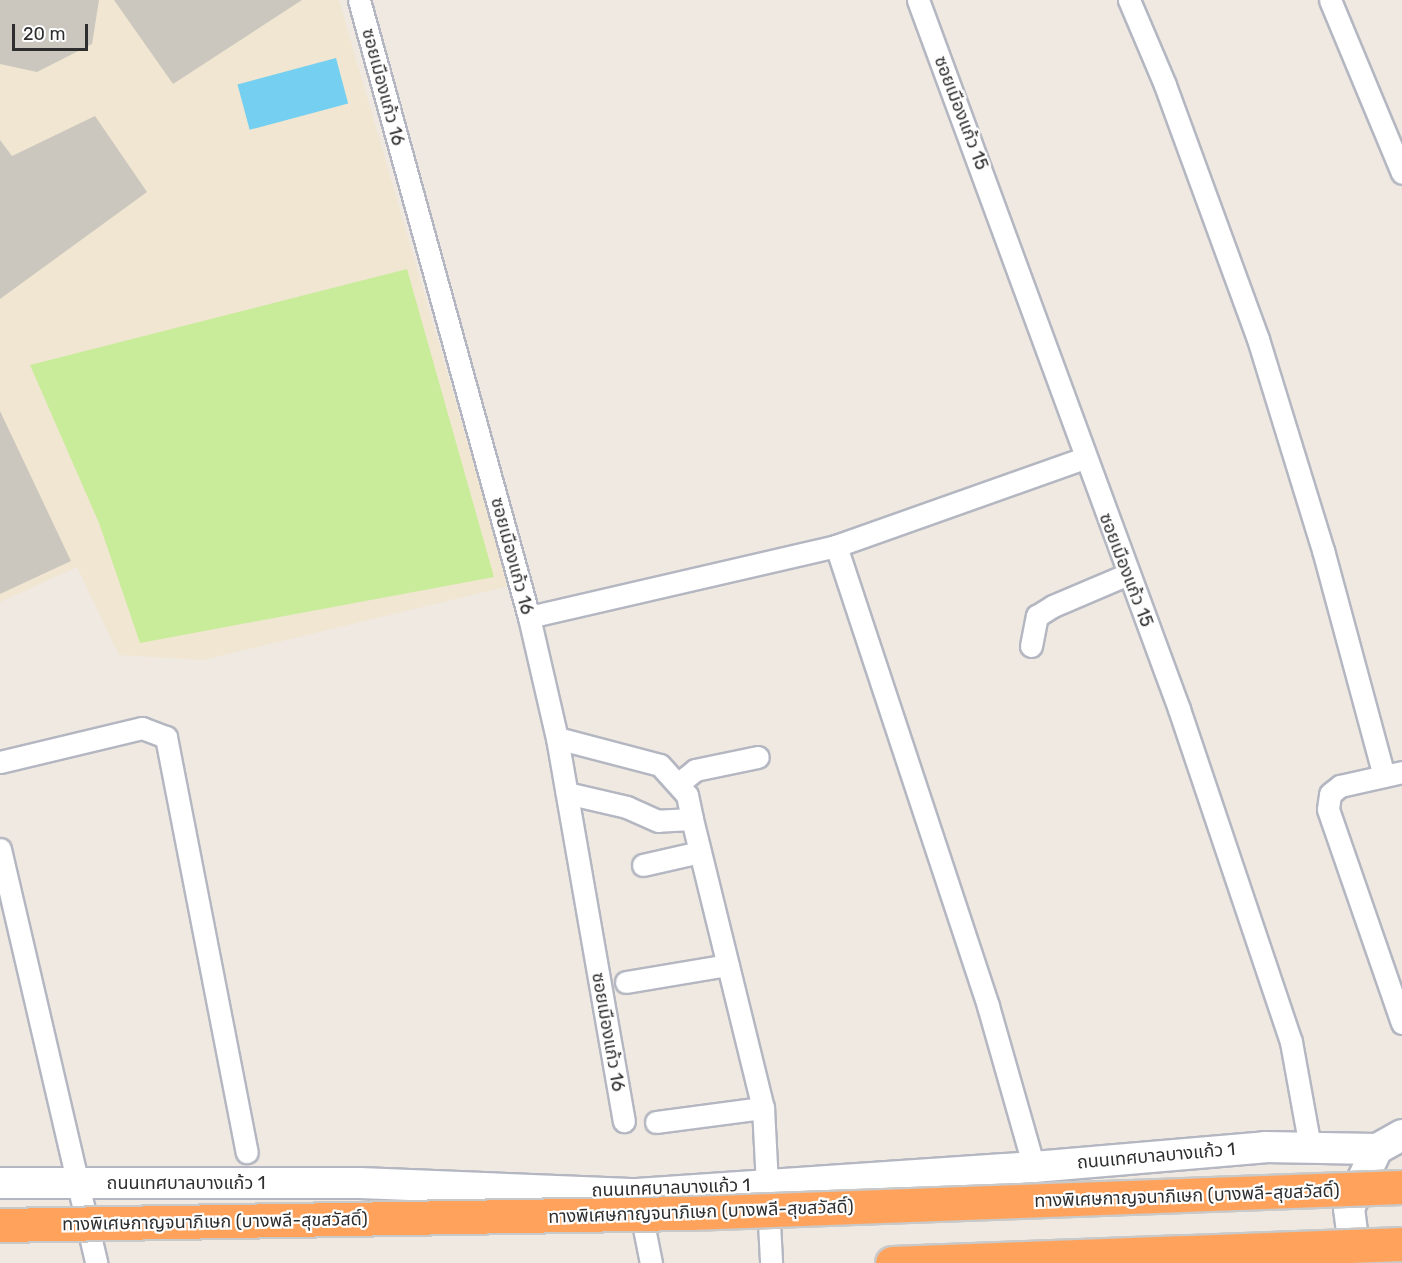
<!DOCTYPE html>
<html>
<head>
<meta charset="utf-8">
<style>
  body { margin:0 }
  #map { position:relative; width:1402px; height:1263px; overflow:hidden; background:#efe9e1; font-family:Rubik,"Noto Sans Thai",sans-serif }
  div>[style] { position:absolute }
  [style*='--x'] { left:calc(var(--x)*1px); top:calc(var(--y)*1px); width:calc(var(--w)*1px); rotate:calc(var(--a)*1deg) }
  .education>* { inset:0; background:#f0e6d1 }
  .pitch>* { inset:0; background:#c9ec9a }
  .water>* { inset:0; background:#75cff0; transform-origin:0 0 }
  .building>* { inset:0; background:#cbc7bf }
  .roads { filter:drop-shadow(2px 0 #b4b7c1) drop-shadow(-2px 0 #b4b7c1) drop-shadow(0 2px #b4b7c1) drop-shadow(0 -2px #b4b7c1) }
  .minor>* { height:21px; margin:-10.5px; padding:0 10.5px; transform-origin:10.5px; border-radius:10.5px; background:#fff }
  .secondary>* { height:30px; margin:-15px; padding:0 15px; transform-origin:15px; border-radius:15px; background:#fff }
  .bridges { filter:drop-shadow(2px 0 #c9c9c9) drop-shadow(-2px 0 #c9c9c9) drop-shadow(0 2px #c9c9c9) drop-shadow(0 -2px #c9c9c9) }
  .motorway-bridge>* { height:33px; margin:-16.5px; padding:0 16.5px; transform-origin:16.5px; border-radius:16.5px; background:#ffa35c }
  span { translate:-50% -50%; white-space:nowrap; text-align:center; line-height:1.15; -webkit-text-stroke:4.5px #fff; paint-order:stroke }
  .street-label { font-size:18px; color:#2e2e2e }
  .scale { position:absolute; left:12px; top:24px; width:76px; height:27px; box-sizing:border-box; border:3px solid #2e2e2e; border-top:0; padding-left:8px; font-size:18px; line-height:21px; white-space:nowrap; color:#2e2e2e; -webkit-text-stroke:4px #fff; paint-order:stroke }
</style>
</head>
<body>
<div id="map">
  <div class="education">
    <i style="clip-path:polygon(0 0,339px 0,509px 586px,203px 660px,119px 655px,77px 567px,0 602px)"></i>
  </div>
  <div class="pitch">
    <i style="clip-path:polygon(407px 269px,494px 577px,140px 643px,99px 523px,30px 365px)"></i>
  </div>
  <div class="water">
    <i style="left:336px;top:58px;width:47px;height:102px;rotate:75deg"></i>
  </div>
  <div class="building">
    <i style="clip-path:polygon(0 0,99px 0,92px 44px,37px 72px,0 64px)"></i>
    <i style="clip-path:polygon(114px 0,302px 0,173px 84px)"></i>
    <i style="clip-path:polygon(95px 116px,147px 192px,0 299px,0 140px,12px 156px)"></i>
    <i style="clip-path:polygon(0 411px,71px 561px,0 594px)"></i>
  </div>
  <div class="roads">
    <div class="minor">
      <i style="--x:359;--y:0;--w:640;--a:74.6"></i>
      <i style="--x:529;--y:617;--w:124;--a:77"></i>
      <i style="--x:557;--y:738;--w:389;--a:80.1"></i>
      <i style="--x:918;--y:0;--w:756;--a:69.79"></i>
      <i style="--x:1179;--y:709;--w:351;--a:71.4"></i>
      <i style="--x:1291;--y:1042;--w:107;--a:79.7"></i>
      <i style="--x:1129;--y:0;--w:92;--a:67"></i>
      <i style="--x:1165;--y:85;--w:270;--a:69.9"></i>
      <i style="--x:1258;--y:339;--w:221;--a:72.9"></i>
      <i style="--x:1323;--y:550;--w:234;--a:74.9"></i>
      <i style="--x:1330;--y:0;--w:187;--a:67.4"></i>
      <i style="--x:836;--y:546;--w:484;--a:71.7"></i>
      <i style="--x:988;--y:1006;--w:167;--a:74.1"></i>
      <i style="--x:529;--y:617;--w:315;--a:-13"></i>
      <i style="--x:836;--y:546;--w:263;--a:-19.5"></i>
      <i style="--x:1031;--y:646;--w:31;--a:-79"></i>
      <i style="--x:1037;--y:616;--w:19;--a:-32"></i>
      <i style="--x:1053;--y:606;--w:82;--a:-23.1"></i>
      <i style="--x:557;--y:738;--w:106;--a:14.7"></i>
      <i style="--x:660;--y:765;--w:40;--a:48"></i>
      <i style="--x:687;--y:795;--w:25;--a:78"></i>
      <i style="--x:692;--y:819;--w:34;--a:177"></i>
      <i style="--x:658;--y:821;--w:34;--a:-156"></i>
      <i style="--x:627;--y:807;--w:62;--a:-166.9"></i>
      <i style="--x:0;--y:762;--w:146;--a:-13.5"></i>
      <i style="--x:142;--y:728;--w:26;--a:21"></i>
      <i style="--x:166;--y:737;--w:423;--a:79"></i>
      <i style="--x:678;--y:784;--w:22;--a:-39"></i>
      <i style="--x:695;--y:770;--w:64;--a:-11.7"></i>
      <i style="--x:692;--y:819;--w:298;--a:76.2"></i>
      <i style="--x:763;--y:1108;--w:155;--a:87"></i>
      <i style="--x:0;--y:849;--w:425;--a:76.9"></i>
      <i style="--x:643;--y:865;--w:58;--a:-12.8"></i>
      <i style="--x:626;--y:982;--w:103;--a:-9.5"></i>
      <i style="--x:1402;--y:1023;--w:226;--a:-109.1"></i>
      <i style="--x:1328;--y:809;--w:15;--a:-82"></i>
      <i style="--x:1330;--y:794;--w:13;--a:-39"></i>
      <i style="--x:1340;--y:786;--w:64;--a:-12.7"></i>
      <i style="--x:656;--y:1122;--w:108;--a:-7.5"></i>
      <i style="--x:639;--y:1203;--w:61;--a:78.7"></i>
    </div>
    <div class="secondary">
      <i style="--x:0;--y:1183;--w:360;--a:0"></i>
      <i style="--x:360;--y:1183;--w:277;--a:2.3"></i>
      <i style="--x:637;--y:1194;--w:398;--a:-3.9"></i>
      <i style="--x:1034;--y:1167;--w:232;--a:-4.9"></i>
      <i style="--x:1265;--y:1147;--w:112;--a:1"></i>
      <i style="--x:1356;--y:1263;--w:55;--a:-97.3"></i>
      <i style="--x:1349;--y:1208;--w:65;--a:-64.6"></i>
      <i style="--x:1377;--y:1149;--w:29;--a:-29"></i>
    </div>
  </div>
  <div class="bridges">
    <div class="motorway-bridge">
      <i style="--x:0;--y:1225;--w:690;--a:-1"></i>
      <i style="--x:690;--y:1213;--w:712;--a:-2.09"></i>
      <i style="--x:892;--y:1263;--w:510;--a:-2.13"></i>
    </div>
  </div>
  <div class="street-label">
    <span style="left:383px;top:87px;rotate:75deg">ซอยเมืองแก้ว 16</span>
    <span style="left:961px;top:113px;rotate:69deg">ซอยเมืองแก้ว 15</span>
    <span style="left:512px;top:556px;rotate:75deg">ซอยเมืองแก้ว 16</span>
    <span style="left:1126px;top:570px;rotate:69deg">ซอยเมืองแก้ว 15</span>
    <span style="left:608px;top:1032px;rotate:80deg">ซอยเมืองแก้ว 16</span>
    <span style="left:1156px;top:1156px;rotate:-5deg">ถนนเทศบาลบางแก้ว 1</span>
    <span style="left:186px;top:1183px">ถนนเทศบาลบางแก้ว 1</span>
    <span style="left:671px;top:1188px;rotate:-2deg">ถนนเทศบาลบางแก้ว 1</span>
    <span style="left:1187px;top:1196px;rotate:-2deg">ทางพิเศษกาญจนาภิเษก (บางพลี-สุขสวัสดิ์)</span>
    <span style="left:701px;top:1212px;rotate:-2deg">ทางพิเศษกาญจนาภิเษก (บางพลี-สุขสวัสดิ์)</span>
    <span style="left:215px;top:1222px;rotate:-1deg">ทางพิเศษกาญจนาภิเษก (บางพลี-สุขสวัสดิ์)</span>
  </div>
  <div class="scale">20 m</div>
</div>
</body>
</html>
